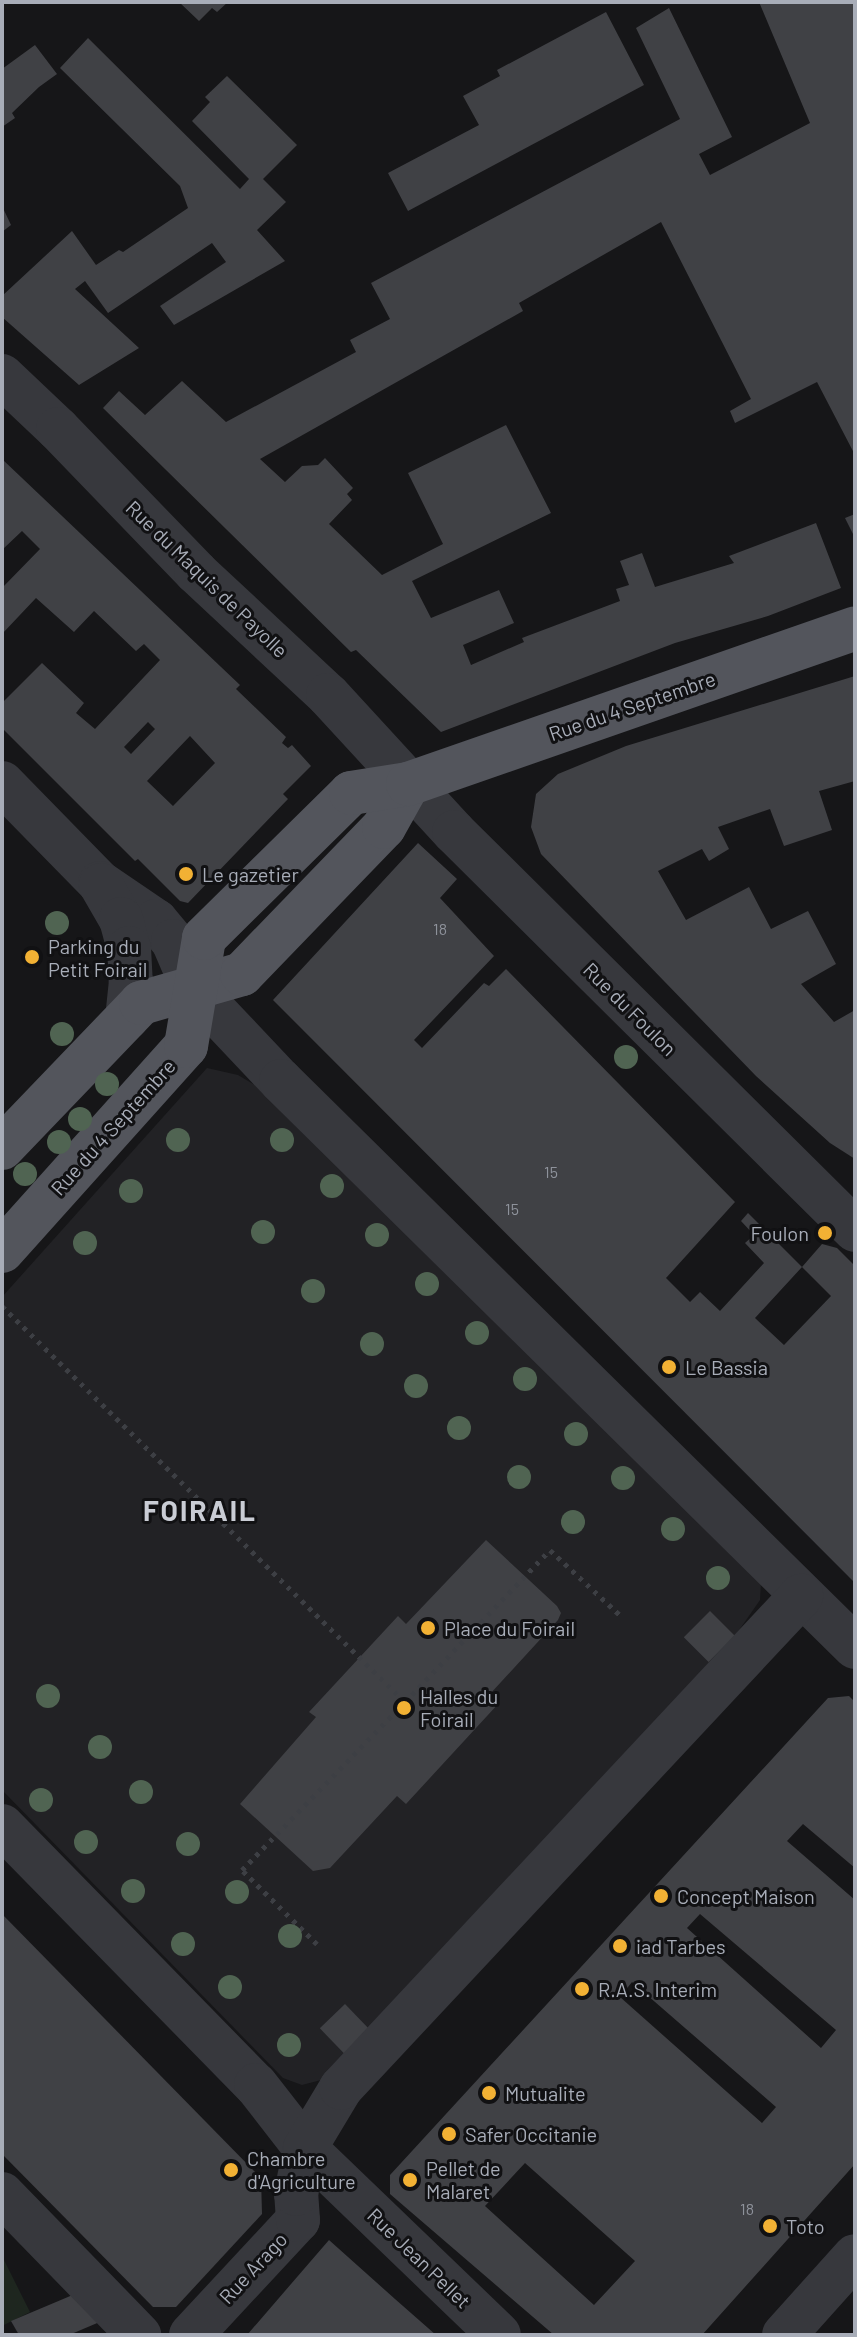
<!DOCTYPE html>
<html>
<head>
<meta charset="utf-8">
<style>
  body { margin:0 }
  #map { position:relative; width:857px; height:2337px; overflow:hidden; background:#161618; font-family:Barlow,sans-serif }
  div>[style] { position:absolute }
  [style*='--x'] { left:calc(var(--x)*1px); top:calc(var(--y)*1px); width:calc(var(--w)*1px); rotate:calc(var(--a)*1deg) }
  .built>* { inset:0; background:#222225 }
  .green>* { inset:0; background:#1e261f }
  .building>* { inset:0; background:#404145; transform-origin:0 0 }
  .path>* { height:5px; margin-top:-2.5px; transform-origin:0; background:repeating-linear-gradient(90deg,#3d3f44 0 4px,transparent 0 10px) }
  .minor>* { height:44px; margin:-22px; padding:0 22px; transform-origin:22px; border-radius:22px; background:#37383d }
  .major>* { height:44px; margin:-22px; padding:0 22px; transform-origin:22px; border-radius:22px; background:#53555c }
  .trees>* { width:24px; height:24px; margin:-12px; border-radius:50%; background:#506452 }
  .dots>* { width:22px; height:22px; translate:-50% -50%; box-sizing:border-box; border:4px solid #111113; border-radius:50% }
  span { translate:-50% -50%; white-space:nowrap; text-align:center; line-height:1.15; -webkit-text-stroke:6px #111113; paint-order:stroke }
  .number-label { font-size:16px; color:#8e929b }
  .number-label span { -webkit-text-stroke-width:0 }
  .street-label { font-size:20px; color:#a8adb8 }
  .poi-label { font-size:20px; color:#a8adb8 }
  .left { translate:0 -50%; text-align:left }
  .right { translate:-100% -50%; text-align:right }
  .district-label { font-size:28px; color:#c9ccd4; font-weight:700; letter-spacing:2px }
  .frame { position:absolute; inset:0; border:4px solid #a8adb8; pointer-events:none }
</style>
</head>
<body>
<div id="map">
  <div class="built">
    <i style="clip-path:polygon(207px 1068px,238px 1075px,291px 1107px,761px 1581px,760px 1600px,735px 1636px,321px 2080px,302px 2085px,283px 2078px,2px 1790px,2px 1297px)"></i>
  </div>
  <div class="green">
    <i style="clip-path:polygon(2px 2256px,30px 2312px,2px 2326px)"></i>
  </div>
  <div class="building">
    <i style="clip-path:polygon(179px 2px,228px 2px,217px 12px,212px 8px,199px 21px)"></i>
    <i style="clip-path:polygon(759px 2px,855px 2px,855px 455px,817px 382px,735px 423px,730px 411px,751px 399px,661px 222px,519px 303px,523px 311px,260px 459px,285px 482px,302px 466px,318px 465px,325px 458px,353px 488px,347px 494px,352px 500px,329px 524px,382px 575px,443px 544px,408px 473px,506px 425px,551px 513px,412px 581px,431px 618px,499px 590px,514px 623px,463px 645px,471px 665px,524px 642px,522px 638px,620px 601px,616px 589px,629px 585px,620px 561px,642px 553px,655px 587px,734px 563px,729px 556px,816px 523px,841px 588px,768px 616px,675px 643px,441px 732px,356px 650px,351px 652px,103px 408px,119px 391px,145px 415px,182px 381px,226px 422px,356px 352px,350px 340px,390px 319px,371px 283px,680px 119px,636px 28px,669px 8px,732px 137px,699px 154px,710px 175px,810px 123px)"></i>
    <i style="clip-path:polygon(606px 12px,644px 85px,408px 211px,388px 173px,479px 125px,463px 96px,500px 76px,497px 70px)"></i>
    <i style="clip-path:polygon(88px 38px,240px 189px,249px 179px,192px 121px,210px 102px,205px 97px,227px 76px,297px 145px,263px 179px,286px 202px,257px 230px,285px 261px,174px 325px,160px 306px,226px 262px,212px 243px,108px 313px,85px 281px,75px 289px,139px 348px,79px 385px,2px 317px,2px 296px,72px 231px,96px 265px,119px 250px,123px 252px,188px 208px,180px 186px,60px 68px)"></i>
    <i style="clip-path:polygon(35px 45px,57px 74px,39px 87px,12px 113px,15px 118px,2px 127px,2px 69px)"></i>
    <i style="clip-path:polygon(2px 206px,11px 225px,2px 232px)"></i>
    <i style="clip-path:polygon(evenodd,2px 459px,240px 685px,236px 689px,286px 737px,282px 743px,288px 748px,292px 745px,311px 766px,283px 794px,288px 799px,188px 903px,180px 901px,138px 859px,135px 861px,2px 728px,2px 703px,42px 663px,84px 703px,76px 713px,95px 729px,160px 660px,144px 644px,136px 651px,94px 611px,74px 632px,36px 598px,2px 634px,2px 588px,40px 549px,22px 531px,2px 550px,2px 459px,148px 722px,155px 729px,131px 754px,124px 747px,148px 722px,2px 459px,190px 736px,215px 763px,173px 806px,147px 781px,190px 736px)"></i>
    <i style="clip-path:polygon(855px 514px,855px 538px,845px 518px)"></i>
    <i style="clip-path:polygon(855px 676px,855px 781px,819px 791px,832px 830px,784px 846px,770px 809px,718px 827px,729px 849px,709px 861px,702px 849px,658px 871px,686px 920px,749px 887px,771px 929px,808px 911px,836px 964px,801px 984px,834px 1022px,855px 1010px,855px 1159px,830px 1143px,756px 1076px,541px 854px,531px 827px,536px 794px,558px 774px,626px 746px)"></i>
    <i style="clip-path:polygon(418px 843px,457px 879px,440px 898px,494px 956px,414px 1040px,422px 1048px,484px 983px,489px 986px,506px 969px,735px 1202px,666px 1278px,690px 1302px,700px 1292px,720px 1311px,764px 1263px,745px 1243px,754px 1235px,741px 1221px,748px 1213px,802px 1267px,755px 1318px,784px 1345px,831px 1296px,802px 1267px,822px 1244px,837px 1248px,855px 1266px,855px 1583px,273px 1000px)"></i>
    <i style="clip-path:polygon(486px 1540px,557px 1606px,561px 1613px,558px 1620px,490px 1694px,499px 1703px,406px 1804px,397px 1796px,330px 1868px,313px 1871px,240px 1804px,316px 1717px,309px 1712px,398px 1616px,406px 1624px)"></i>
    <i style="left:710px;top:1611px;width:35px;height:37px;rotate:45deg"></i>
    <i style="clip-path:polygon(evenodd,849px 1696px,855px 1702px,855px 1868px,803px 1824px,787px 1841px,855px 1900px,855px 2164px,702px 2335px,554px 2335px,390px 2194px,390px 2175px,828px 1698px,849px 1696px,700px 1914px,836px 2030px,821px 2048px,687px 1928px,700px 1914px,849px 1696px,632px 1982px,776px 2107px,762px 2123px,620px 1997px,632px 1982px,849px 1696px,525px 2163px,635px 2261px,594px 2305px,485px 2206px,525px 2163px)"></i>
    <i style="clip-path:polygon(2px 1914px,261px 2178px,262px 2214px,176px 2307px,153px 2307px,2px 2154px)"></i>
    <i style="left:345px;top:2004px;width:35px;height:35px;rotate:46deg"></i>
    <i style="clip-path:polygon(329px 2240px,395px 2299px,436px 2335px,247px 2335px)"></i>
    <i style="clip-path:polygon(75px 2294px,102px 2321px,69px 2335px,19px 2335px,11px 2321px)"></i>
  </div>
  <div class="path">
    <i style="--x:2;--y:1306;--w:565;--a:44.5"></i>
    <i style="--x:405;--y:1702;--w:210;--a:-46.4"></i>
    <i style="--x:550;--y:1550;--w:96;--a:42.9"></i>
    <i style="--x:317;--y:1944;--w:105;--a:-135.4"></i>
    <i style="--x:242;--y:1870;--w:234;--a:-45.9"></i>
  </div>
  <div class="minor">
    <i style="--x:2;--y:376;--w:77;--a:43.4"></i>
    <i style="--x:58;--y:429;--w:199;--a:46"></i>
    <i style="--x:196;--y:572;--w:180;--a:43"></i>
    <i style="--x:328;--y:695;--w:186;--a:47.4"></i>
    <i style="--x:454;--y:832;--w:565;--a:44.78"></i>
    <i style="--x:2;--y:783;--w:140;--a:45.6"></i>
    <i style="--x:100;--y:883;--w:68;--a:34.2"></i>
    <i style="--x:156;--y:921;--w:26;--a:50"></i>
    <i style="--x:173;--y:941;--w:51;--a:66.9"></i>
    <i style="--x:193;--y:988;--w:128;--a:46.6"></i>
    <i style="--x:281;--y:1081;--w:806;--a:44.6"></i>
    <i style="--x:101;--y:885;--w:39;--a:60"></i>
    <i style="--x:121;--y:919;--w:30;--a:75"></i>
    <i style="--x:129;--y:948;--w:33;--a:87"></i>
    <i style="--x:131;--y:981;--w:37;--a:96"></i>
    <i style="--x:2;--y:1826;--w:363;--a:45.6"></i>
    <i style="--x:256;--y:2085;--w:80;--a:52.1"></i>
    <i style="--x:305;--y:2148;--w:269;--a:43.9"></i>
    <i style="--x:2;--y:2194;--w:197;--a:45.8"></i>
    <i style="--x:191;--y:2335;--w:157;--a:-47.1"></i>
    <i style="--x:298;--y:2220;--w:26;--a:-94"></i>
    <i style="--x:296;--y:2194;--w:47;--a:-78.9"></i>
    <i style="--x:305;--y:2148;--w:70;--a:-59"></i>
    <i style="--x:341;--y:2088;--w:674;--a:-46.93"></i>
    <i style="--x:784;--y:2335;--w:106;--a:-48.1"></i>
  </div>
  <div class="major">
    <i style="--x:2;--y:1148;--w:201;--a:-46.2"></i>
    <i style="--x:141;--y:1003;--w:105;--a:-16"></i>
    <i style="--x:242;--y:974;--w:204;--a:-46"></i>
    <i style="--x:384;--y:827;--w:49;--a:-60.8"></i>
    <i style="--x:2;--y:1251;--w:275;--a:-48.1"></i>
    <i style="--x:186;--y:1046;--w:109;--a:-80.5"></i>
    <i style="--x:204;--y:938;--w:206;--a:-44.6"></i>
    <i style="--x:351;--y:793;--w:58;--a:-9"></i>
    <i style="--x:408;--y:784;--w:473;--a:-19.2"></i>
  </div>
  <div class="trees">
    <i style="left:57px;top:923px"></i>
    <i style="left:62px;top:1034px"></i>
    <i style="left:626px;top:1057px"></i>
    <i style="left:107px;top:1084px"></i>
    <i style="left:80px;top:1119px"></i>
    <i style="left:178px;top:1140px"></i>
    <i style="left:282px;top:1140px"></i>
    <i style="left:59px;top:1142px"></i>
    <i style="left:25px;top:1174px"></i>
    <i style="left:332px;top:1186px"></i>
    <i style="left:131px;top:1191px"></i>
    <i style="left:263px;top:1232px"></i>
    <i style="left:377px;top:1235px"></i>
    <i style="left:85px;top:1243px"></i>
    <i style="left:427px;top:1284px"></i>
    <i style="left:313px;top:1291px"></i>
    <i style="left:477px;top:1333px"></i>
    <i style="left:372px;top:1344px"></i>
    <i style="left:525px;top:1379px"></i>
    <i style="left:416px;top:1386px"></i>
    <i style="left:459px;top:1428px"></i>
    <i style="left:576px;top:1434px"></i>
    <i style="left:519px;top:1477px"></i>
    <i style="left:623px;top:1478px"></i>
    <i style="left:573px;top:1522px"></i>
    <i style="left:673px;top:1529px"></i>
    <i style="left:718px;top:1578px"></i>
    <i style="left:48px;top:1696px"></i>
    <i style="left:100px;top:1747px"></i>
    <i style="left:141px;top:1792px"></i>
    <i style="left:41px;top:1800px"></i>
    <i style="left:86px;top:1842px"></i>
    <i style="left:188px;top:1844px"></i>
    <i style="left:133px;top:1891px"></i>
    <i style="left:237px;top:1892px"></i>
    <i style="left:290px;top:1936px"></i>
    <i style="left:183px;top:1944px"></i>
    <i style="left:230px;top:1987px"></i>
    <i style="left:289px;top:2045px"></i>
  </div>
  <div class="dots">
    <i style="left:186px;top:874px;background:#f2b134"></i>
    <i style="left:32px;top:957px;background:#f2b134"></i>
    <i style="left:825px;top:1233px;background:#f2b134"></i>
    <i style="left:669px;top:1367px;background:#f2b134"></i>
    <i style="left:428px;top:1628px;background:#f2b134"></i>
    <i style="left:404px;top:1708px;background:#f2b134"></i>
    <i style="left:661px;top:1896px;background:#f2b134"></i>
    <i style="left:620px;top:1946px;background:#f2b134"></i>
    <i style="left:582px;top:1989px;background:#f2b134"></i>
    <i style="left:489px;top:2093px;background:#f2b134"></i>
    <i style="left:449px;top:2134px;background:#f2b134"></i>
    <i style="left:231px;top:2170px;background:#f2b134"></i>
    <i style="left:410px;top:2180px;background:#f2b134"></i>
    <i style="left:770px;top:2226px;background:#f2b134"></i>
  </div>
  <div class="number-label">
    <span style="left:440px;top:929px">18</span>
    <span style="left:551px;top:1172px">15</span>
    <span style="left:512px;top:1209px">15</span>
    <span style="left:747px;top:2209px">18</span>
  </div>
  <div class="street-label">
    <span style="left:207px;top:579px;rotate:44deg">Rue du Maquis de Payolle</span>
    <span style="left:632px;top:706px;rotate:-19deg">Rue du 4 Septembre</span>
    <span style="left:630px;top:1009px;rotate:45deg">Rue du Foulon</span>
    <span style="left:113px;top:1127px;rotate:-48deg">Rue du 4 Septembre</span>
    <span style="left:419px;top:2258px;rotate:44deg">Rue Jean Pellet</span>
    <span style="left:253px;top:2268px;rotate:-47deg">Rue Arago</span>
  </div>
  <div class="poi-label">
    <span class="left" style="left:202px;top:874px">Le gazetier</span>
    <span class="left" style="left:48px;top:958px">Parking du<br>Petit Foirail</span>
    <span class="right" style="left:809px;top:1233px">Foulon</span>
    <span class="left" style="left:685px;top:1367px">Le Bassia</span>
    <span class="left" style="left:444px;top:1628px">Place du Foirail</span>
    <span class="left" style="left:420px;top:1708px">Halles du<br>Foirail</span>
    <span class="left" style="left:677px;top:1896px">Concept Maison</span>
    <span class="left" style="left:636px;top:1946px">iad Tarbes</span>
    <span class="left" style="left:598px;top:1989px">R.A.S. Interim</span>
    <span class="left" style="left:505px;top:2093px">Mutualite</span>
    <span class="left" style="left:465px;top:2134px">Safer Occitanie</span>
    <span class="left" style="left:247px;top:2170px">Chambre<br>d'Agriculture</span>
    <span class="left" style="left:426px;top:2180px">Pellet de<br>Malaret</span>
    <span class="left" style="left:786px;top:2226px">Toto</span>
  </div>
  <div class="district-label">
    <span style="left:200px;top:1510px">FOIRAIL</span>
  </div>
  <div class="frame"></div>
</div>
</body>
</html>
